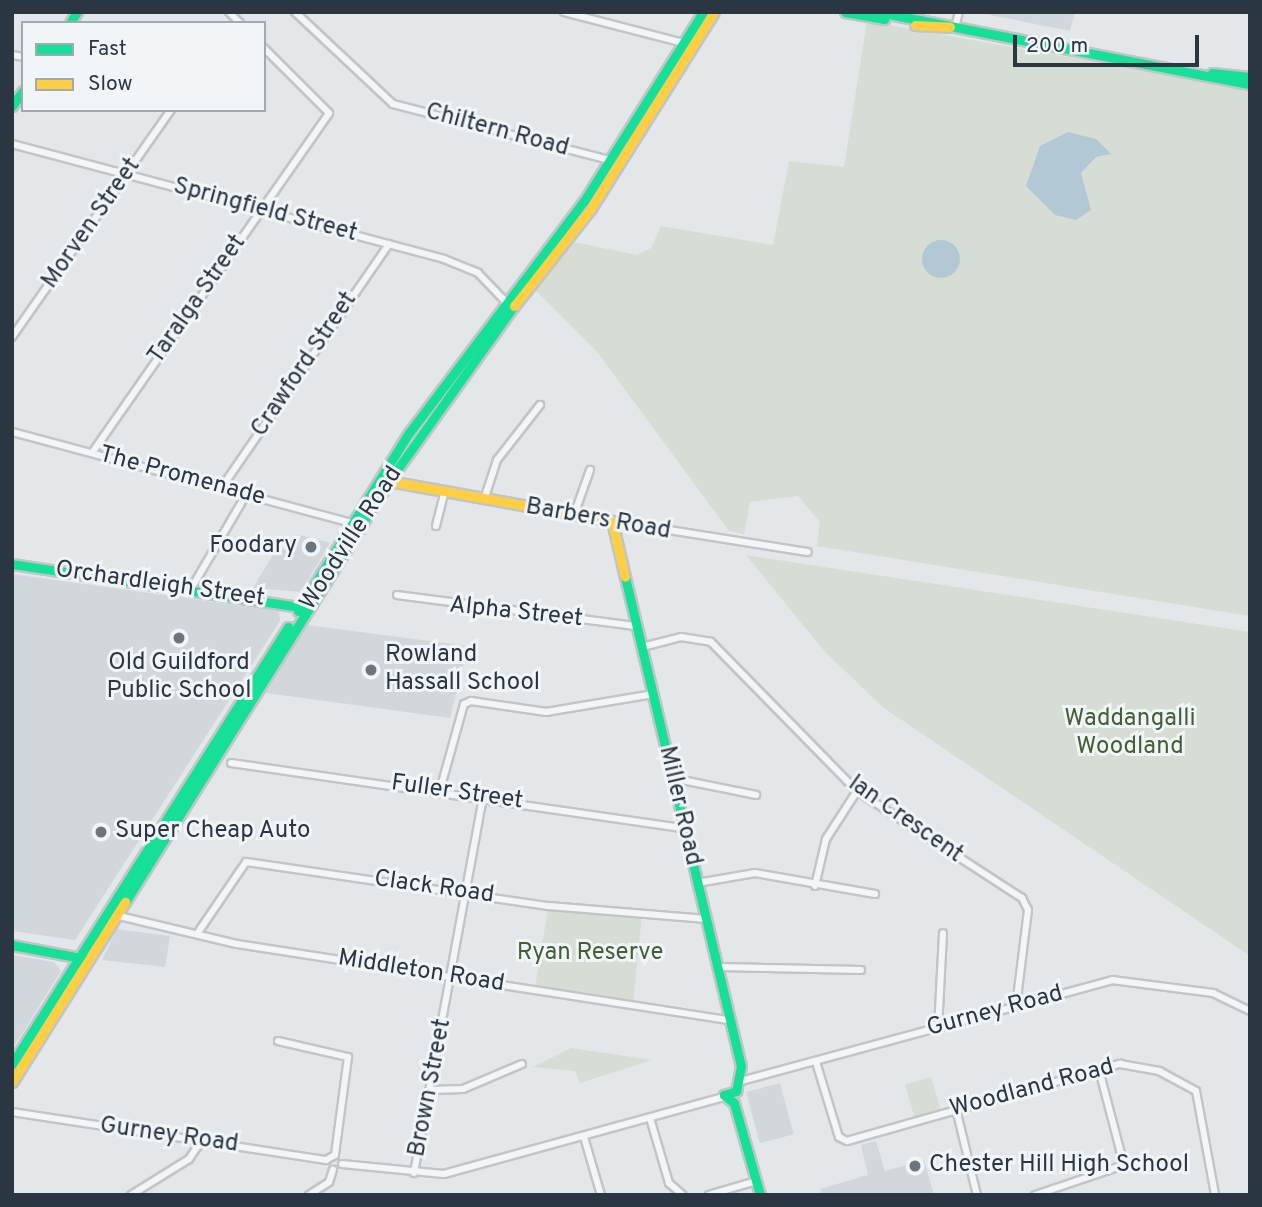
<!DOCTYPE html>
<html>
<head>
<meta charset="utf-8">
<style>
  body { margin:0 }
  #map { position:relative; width:1262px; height:1207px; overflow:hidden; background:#e4e7e9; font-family:Overpass,sans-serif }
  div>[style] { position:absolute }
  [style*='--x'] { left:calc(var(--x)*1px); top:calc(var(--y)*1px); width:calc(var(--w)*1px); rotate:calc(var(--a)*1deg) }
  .built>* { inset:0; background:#d2d7dc; transform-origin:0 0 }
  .green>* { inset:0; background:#d6ddd4; transform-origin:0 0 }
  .water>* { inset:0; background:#b2c8d4 }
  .round { border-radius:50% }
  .roads { filter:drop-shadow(2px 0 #c2c5c7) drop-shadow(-2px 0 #c2c5c7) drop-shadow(0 2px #c2c5c7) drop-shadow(0 -2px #c2c5c7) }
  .street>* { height:6px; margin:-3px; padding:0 3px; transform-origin:3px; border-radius:3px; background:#f3f5f6 }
  .fast>* { height:9px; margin:-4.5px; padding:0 4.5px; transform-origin:4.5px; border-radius:4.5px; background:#16e098 }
  .slow>* { height:9px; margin:-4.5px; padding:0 4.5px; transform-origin:4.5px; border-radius:4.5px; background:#ffcf43 }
  .dots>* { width:19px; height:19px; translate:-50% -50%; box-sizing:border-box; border:4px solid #f2f5f8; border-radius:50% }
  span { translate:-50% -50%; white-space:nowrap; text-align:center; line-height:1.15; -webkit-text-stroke:6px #f2f5f8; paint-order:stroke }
  .street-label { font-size:24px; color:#2a3743 }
  .poi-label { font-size:24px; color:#2a3743 }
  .right { translate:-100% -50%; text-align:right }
  .left { translate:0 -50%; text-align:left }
  .park-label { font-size:24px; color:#445f36 }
  .frame { position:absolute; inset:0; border:14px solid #2a3743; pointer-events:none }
  .legend { position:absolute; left:21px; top:21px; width:245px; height:91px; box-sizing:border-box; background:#f2f5f8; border:2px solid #a2a9b0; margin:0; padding:9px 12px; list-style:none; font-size:21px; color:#2a3743 }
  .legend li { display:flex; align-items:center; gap:14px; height:35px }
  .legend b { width:35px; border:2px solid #a2a9b0 }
  .scale { position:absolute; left:1013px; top:35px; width:186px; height:32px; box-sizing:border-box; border:4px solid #2a3743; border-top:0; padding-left:9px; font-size:21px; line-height:24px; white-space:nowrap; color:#2a3743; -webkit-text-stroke:5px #f2f5f8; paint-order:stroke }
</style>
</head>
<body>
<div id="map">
  <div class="built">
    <i style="clip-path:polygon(975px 12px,1075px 12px,1070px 31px)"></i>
    <i style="clip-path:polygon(300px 535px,330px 543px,301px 592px,253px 588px,277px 548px,293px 550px)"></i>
    <i style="clip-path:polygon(12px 574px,279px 611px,280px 621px,75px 940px,12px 931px)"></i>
    <i style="clip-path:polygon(307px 625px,468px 646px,450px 718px,266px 693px)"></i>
    <i style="clip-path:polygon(117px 929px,170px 936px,165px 967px,102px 960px)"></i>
    <i style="clip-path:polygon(12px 955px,54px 962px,61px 971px,12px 1050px)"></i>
    <i style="left:780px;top:1083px;width:53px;height:35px;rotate:75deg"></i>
    <i style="clip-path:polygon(876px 1141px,885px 1171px,924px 1160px,934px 1195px,822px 1195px,820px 1189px,868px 1175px,861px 1145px)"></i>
  </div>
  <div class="green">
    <i style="clip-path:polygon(867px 21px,1250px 90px,1250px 616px,817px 546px,820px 522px,798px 496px,750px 502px,744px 534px,729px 531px,598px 353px,535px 290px,574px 242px,637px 255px,651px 248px,661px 226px,773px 245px,789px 161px,844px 167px)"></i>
    <i style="clip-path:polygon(746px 555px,1250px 632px,1250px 956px,884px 708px,825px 652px)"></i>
    <i style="clip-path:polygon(548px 909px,642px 915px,633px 1003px,535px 987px)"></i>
    <i style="clip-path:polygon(571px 1048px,652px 1060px,580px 1083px,575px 1071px,533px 1067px)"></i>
    <i style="left:931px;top:1077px;width:36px;height:27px;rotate:74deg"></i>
  </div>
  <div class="water">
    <i style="clip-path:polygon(1068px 132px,1096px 139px,1111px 154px,1096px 157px,1081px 173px,1091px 210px,1076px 220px,1055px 215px,1026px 186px,1040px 146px)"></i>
    <i class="round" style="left:922px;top:240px;width:38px;height:38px"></i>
  </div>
  <div class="roads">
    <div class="street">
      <i style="--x:229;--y:12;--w:16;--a:45"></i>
      <i style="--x:295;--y:12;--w:134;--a:43.2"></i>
      <i style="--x:393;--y:104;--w:224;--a:14.5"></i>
      <i style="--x:564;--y:12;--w:124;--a:14.5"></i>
      <i style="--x:955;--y:27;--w:16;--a:-75"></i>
      <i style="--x:12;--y:55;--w:11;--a:10"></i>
      <i style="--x:12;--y:144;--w:447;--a:14.9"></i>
      <i style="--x:444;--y:259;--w:37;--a:22"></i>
      <i style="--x:478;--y:273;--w:39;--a:46"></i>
      <i style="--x:12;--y:337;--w:277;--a:-55"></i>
      <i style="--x:12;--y:432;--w:351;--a:15"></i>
      <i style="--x:92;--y:453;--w:414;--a:-55.1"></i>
      <i style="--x:329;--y:113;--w:92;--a:-135"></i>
      <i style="--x:222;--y:487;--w:295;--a:-55.5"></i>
      <i style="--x:484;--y:500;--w:42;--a:-72"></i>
      <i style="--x:497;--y:460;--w:70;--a:-52"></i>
      <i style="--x:574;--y:515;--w:48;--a:-70.4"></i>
      <i style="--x:612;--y:521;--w:198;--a:9"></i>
      <i style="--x:436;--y:526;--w:34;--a:-76"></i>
      <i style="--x:191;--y:589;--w:109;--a:-59.7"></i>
      <i style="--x:397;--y:595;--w:242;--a:7.4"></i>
      <i style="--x:642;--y:647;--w:40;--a:-14.4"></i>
      <i style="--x:681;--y:637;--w:30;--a:9"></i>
      <i style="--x:711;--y:642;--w:209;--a:45.6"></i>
      <i style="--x:857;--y:791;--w:197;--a:33"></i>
      <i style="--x:1022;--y:898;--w:13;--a:63"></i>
      <i style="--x:1028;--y:910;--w:97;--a:97.1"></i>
      <i style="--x:231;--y:763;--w:457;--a:8.2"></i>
      <i style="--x:672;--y:778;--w:86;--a:11.4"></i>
      <i style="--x:440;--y:790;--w:89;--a:-74.4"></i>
      <i style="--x:464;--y:704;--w:8;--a:-23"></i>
      <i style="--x:471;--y:701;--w:76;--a:8.3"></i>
      <i style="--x:546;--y:712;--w:109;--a:-9.5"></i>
      <i style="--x:697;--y:883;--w:59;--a:-9.8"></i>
      <i style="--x:755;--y:873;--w:122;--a:9.9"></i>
      <i style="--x:815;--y:886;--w:48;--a:-76.8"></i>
      <i style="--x:826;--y:839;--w:57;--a:-57.1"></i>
      <i style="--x:115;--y:915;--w:125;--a:13.4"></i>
      <i style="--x:237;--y:944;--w:499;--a:8.8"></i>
      <i style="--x:199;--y:931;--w:83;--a:-55.7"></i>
      <i style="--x:246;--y:862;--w:306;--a:8.3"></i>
      <i style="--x:549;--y:906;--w:158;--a:4.7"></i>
      <i style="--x:718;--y:967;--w:143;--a:1.2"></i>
      <i style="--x:938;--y:1029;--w:96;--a:-87"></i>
      <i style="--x:278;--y:1041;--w:72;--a:12.9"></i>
      <i style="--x:348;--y:1057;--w:99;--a:97.6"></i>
      <i style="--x:816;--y:1062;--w:78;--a:73"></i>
      <i style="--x:839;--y:1137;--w:9;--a:27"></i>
      <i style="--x:847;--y:1141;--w:284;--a:-15.8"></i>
      <i style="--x:1120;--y:1064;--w:40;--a:10"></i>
      <i style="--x:1159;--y:1071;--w:42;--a:28.4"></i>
      <i style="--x:1196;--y:1091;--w:106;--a:79.6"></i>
      <i style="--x:741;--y:1081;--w:385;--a:-15.2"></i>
      <i style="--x:1112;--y:980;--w:102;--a:7.3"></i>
      <i style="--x:1213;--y:993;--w:41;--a:25.9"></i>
      <i style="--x:431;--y:1090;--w:32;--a:-2"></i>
      <i style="--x:463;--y:1089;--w:64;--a:-23"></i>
      <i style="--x:956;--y:1109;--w:89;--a:76.3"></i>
      <i style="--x:12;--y:1112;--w:318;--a:8.7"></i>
      <i style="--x:326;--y:1160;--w:10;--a:-29"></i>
      <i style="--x:650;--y:1118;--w:68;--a:73.7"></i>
      <i style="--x:669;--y:1183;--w:18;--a:41"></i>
      <i style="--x:584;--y:1137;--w:60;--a:73.7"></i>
      <i style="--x:342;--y:1164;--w:102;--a:5.6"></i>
      <i style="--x:444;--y:1174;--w:290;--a:-15.4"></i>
      <i style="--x:414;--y:1173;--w:383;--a:-79.6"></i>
      <i style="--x:131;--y:1195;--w:68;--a:-31.8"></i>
      <i style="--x:189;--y:1159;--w:22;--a:-56"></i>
      <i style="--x:309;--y:1195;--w:24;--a:-33"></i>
      <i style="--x:329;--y:1182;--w:13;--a:-72"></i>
      <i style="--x:709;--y:1195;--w:49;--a:-16.6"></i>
      <i style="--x:1035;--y:1195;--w:94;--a:-18.6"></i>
      <i style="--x:1124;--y:1165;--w:98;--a:-104.7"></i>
    </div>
    <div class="fast">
      <i style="--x:845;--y:12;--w:40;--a:10"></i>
      <i style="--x:878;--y:12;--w:379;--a:11"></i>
      <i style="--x:70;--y:23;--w:13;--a:-58"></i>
      <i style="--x:1212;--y:73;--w:38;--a:6"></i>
      <i style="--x:12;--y:106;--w:19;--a:-54"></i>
      <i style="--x:12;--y:564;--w:299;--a:8.5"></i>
      <i style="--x:625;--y:577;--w:503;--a:76.66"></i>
      <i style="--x:741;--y:1066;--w:25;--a:101"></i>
      <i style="--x:298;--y:611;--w:210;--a:-58.1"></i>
      <i style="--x:409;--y:433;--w:291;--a:-53"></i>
      <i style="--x:584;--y:201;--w:223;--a:-57.8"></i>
      <i style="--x:125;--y:902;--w:497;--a:-57.9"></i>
      <i style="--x:389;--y:481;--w:215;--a:-54.5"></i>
      <i style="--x:12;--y:945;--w:75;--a:10.7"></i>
      <i style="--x:12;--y:1064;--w:517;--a:-57.72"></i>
      <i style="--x:734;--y:1103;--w:96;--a:74.2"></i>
      <i style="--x:734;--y:1103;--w:13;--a:-141"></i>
      <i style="--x:724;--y:1095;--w:13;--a:-18"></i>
    </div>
    <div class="slow">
      <i style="--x:915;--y:25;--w:35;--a:3"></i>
      <i style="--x:514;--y:306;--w:125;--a:-51.8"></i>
      <i style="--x:591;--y:208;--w:231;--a:-57.9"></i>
      <i style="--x:389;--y:481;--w:227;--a:10.2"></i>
      <i style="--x:612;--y:521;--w:57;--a:76.9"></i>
      <i style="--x:12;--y:1082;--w:213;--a:-57.9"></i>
    </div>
  </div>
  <div class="dots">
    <i style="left:311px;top:547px;background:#6b757d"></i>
    <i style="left:179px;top:638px;background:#6b757d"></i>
    <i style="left:371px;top:670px;background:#6b757d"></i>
    <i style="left:101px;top:832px;background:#6b757d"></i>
    <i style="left:915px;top:1166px;background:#6b757d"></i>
  </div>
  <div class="street-label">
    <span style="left:497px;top:131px;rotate:15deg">Chiltern Road</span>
    <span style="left:265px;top:211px;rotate:15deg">Springfield Street</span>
    <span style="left:92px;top:224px;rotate:-55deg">Morven Street</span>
    <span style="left:198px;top:300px;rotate:-55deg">Taralga Street</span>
    <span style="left:305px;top:365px;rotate:-56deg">Crawford Street</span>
    <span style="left:182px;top:477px;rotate:15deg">The Promenade</span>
    <span style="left:598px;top:520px;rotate:10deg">Barbers Road</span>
    <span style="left:352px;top:539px;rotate:-57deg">Woodville Road</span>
    <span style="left:160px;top:585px;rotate:8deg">Orchardleigh Street</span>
    <span style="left:516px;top:613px;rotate:6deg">Alpha Street</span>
    <span style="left:457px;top:793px;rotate:8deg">Fuller Street</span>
    <span style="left:679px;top:806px;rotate:77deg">Miller Road</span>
    <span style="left:905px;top:820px;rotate:35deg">Ian Crescent</span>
    <span style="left:434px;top:888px;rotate:8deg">Clack Road</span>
    <span style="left:421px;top:972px;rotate:9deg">Middleton Road</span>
    <span style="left:995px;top:1012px;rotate:-15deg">Gurney Road</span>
    <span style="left:431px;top:1088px;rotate:-79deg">Brown Street</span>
    <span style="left:1032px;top:1089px;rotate:-15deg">Woodland Road</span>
    <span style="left:169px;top:1136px;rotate:8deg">Gurney Road</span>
  </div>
  <div class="poi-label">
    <span class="right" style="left:297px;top:547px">Foodary</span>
    <span class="left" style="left:385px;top:670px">Rowland<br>Hassall School</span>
    <span style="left:179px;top:678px">Old Guildford<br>Public School</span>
    <span class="left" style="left:115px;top:832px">Super Cheap Auto</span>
    <span class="left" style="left:929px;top:1166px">Chester Hill High School</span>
  </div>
  <div class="park-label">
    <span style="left:1130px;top:734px">Waddangalli<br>Woodland</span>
    <span style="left:590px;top:954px">Ryan Reserve</span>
  </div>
  <div class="frame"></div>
  <ul class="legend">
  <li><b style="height:9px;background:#16e098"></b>Fast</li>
  <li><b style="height:9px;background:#ffcf43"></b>Slow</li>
  </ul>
  <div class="scale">200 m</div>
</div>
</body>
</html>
